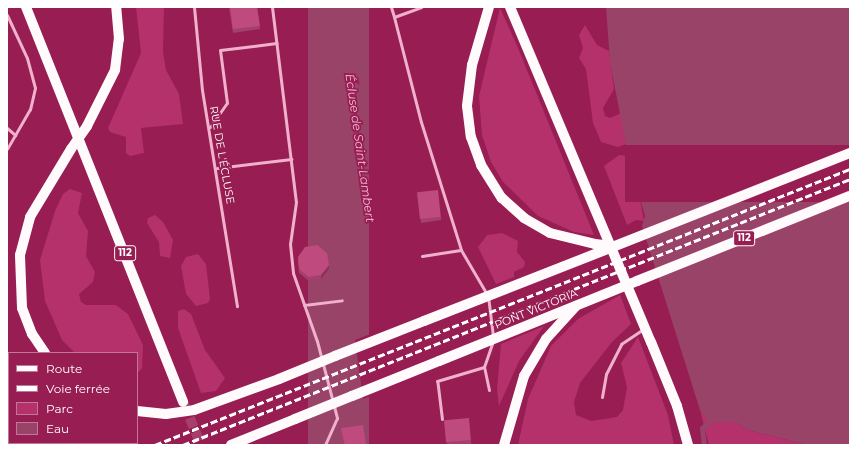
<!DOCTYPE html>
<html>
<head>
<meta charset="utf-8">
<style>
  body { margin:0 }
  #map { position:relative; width:857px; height:452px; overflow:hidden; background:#971d52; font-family:Montserrat,sans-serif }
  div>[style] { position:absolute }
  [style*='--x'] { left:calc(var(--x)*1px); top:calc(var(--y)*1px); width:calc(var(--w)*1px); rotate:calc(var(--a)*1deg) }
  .green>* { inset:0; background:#b4316c }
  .water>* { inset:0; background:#994368; transform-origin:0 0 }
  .pier>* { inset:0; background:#971d52; transform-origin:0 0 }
  .stream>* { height:5px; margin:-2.5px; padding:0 2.5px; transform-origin:2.5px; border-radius:2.5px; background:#994368 }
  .primary-tunnel>* { height:10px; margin-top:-5px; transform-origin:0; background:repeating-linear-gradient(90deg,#a73f6c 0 10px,transparent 0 15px) }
  .lane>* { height:3px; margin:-1.5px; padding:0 1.5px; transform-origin:1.5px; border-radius:1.5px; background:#f0b1cd }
  .primary>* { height:10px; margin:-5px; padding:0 5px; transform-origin:5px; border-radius:5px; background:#fffafc }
  .rail>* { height:3px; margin-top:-1.5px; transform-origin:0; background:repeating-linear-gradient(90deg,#fff 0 7px,transparent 0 10px) }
  .primary-bridge>* { height:10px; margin:-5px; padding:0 5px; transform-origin:5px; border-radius:5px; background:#fffafc }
  .wall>* { inset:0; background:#a4406c }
  .shaded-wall>* { inset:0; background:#863458 }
  .building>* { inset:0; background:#bf4a7e; transform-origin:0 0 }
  span { translate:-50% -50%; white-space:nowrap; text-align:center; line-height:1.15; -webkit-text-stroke:3.5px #971d52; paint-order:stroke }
  .shield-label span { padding:1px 3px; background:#971d52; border:1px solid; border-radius:3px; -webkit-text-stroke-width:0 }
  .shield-label { font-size:10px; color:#fff; font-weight:700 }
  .street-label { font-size:11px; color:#fff }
  .water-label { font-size:12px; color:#f6bdd7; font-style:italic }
  .frame { position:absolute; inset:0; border:8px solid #fff; pointer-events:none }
  .legend { position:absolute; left:8px; top:352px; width:130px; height:92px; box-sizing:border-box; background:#971d52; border:1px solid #c17797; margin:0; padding:5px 7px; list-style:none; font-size:12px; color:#fff }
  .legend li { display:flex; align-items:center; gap:8px; height:20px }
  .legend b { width:20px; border:1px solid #c17797 }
</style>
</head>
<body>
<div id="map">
  <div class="green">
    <i style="clip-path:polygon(136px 7px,164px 7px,163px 52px,166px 70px,179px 94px,183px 124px,141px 128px,144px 153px,130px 156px,126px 153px,126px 137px,110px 132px,108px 128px,141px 53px)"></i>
    <i style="clip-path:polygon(500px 8px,518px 48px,594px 235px,574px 232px,538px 216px,503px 182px,491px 162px,482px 135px,479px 96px)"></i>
    <i style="clip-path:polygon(585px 25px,597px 45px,609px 51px,614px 89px,603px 108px,605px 116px,610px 118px,621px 113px,626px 144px,618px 147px,601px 142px,593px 123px,586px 69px,579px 58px,583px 48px,579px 35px)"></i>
    <i style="clip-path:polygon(619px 155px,628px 156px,635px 172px,644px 221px,636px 220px,627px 225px,604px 166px)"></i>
    <i style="clip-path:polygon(70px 189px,82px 193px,78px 213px,88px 231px,86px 256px,95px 272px,93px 282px,79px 294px,81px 302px,86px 305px,116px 305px,128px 314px,143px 345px,142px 368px,137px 374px,137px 353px,75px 353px,62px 340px,45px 301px,40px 260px,55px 211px,63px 194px)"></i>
    <i style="clip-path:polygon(155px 215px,163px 222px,173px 240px,170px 258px,160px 256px,159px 242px,147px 223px,148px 218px)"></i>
    <i style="clip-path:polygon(502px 233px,518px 241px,517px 252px,525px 262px,524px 267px,514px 272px,514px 277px,496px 284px,478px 247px,487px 235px)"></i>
    <i style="clip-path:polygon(198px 254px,206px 264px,210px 299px,208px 303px,196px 306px,186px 294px,181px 266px,186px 257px)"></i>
    <i style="clip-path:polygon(620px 295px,631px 324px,612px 342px,580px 383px,574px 402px,576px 415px,591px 421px,617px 417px,623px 410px,627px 387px,621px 363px,638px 337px,668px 415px,674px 445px,518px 445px,528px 399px,551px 346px,578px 319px)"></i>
    <i style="clip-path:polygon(184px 309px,191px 314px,205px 350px,225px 378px,216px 391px,201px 393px,178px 328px,178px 311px)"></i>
    <i style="clip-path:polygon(544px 326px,519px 361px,499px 406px,497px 389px,501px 344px)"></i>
    <i style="clip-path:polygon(700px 410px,718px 420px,735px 422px,748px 430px,807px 445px,709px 445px)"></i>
  </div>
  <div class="water">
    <i style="left:308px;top:7px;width:61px;height:443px"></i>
    <i style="clip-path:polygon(606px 7px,850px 7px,850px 445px,807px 445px,748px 430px,735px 422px,709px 422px,700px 410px,642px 226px,645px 216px,628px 156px,610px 62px)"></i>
  </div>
  <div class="pier">
    <i style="left:850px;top:145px;width:57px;height:225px;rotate:90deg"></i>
    <i style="clip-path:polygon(416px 316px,424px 375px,363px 399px,355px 340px)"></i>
  </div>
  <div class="stream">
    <i style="--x:704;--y:445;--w:17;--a:-97"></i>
    <i style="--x:702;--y:428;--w:9;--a:-41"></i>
  </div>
  <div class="primary-tunnel">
    <i style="--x:184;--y:404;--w:44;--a:67.5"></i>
  </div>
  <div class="lane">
    <i style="--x:194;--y:7;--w:83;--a:84.5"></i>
    <i style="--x:202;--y:90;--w:219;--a:80.8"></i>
    <i style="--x:272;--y:7;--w:196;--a:83"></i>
    <i style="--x:296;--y:202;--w:42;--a:98.1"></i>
    <i style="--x:290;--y:244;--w:29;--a:84"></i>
    <i style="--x:293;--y:273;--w:72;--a:70.6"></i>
    <i style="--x:317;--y:341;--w:80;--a:75.4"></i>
    <i style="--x:337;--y:418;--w:30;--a:114"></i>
    <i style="--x:391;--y:7;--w:10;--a:73"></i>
    <i style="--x:394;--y:17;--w:29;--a:-20"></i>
    <i style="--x:7;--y:15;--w:47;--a:65.1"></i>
    <i style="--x:27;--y:58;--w:31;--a:75"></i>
    <i style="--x:35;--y:88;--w:22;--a:103"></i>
    <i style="--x:30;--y:109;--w:46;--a:119.9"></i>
    <i style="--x:394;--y:17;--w:108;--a:75.6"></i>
    <i style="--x:421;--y:122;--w:134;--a:72.6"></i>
    <i style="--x:461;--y:250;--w:53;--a:59.6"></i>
    <i style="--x:488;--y:296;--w:40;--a:82.9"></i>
    <i style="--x:210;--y:127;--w:29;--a:-55"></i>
    <i style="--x:227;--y:103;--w:53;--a:-97.5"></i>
    <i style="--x:220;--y:50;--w:57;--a:-7"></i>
    <i style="--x:7;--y:128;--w:11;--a:41"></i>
    <i style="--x:217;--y:168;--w:75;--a:-6.9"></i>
    <i style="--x:422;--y:256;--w:39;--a:-9"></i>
    <i style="--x:304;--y:305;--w:38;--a:-7"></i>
    <i style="--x:489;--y:390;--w:24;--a:-102"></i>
    <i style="--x:484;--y:367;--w:28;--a:-71"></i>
    <i style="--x:602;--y:397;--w:23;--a:-80"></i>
    <i style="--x:606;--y:374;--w:34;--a:-63"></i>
    <i style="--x:621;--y:344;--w:27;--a:-34"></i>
    <i style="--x:442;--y:419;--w:38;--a:-97"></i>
    <i style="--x:437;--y:381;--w:49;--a:-16.6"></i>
    <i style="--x:77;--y:445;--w:3;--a:-45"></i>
  </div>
  <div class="primary">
    <i style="--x:26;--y:7;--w:425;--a:68.3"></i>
    <i style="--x:489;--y:7;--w:60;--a:106.3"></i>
    <i style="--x:472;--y:65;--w:41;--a:97"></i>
    <i style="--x:467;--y:106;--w:31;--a:83"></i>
    <i style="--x:471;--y:137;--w:30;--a:70"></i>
    <i style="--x:481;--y:165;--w:39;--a:58"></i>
    <i style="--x:502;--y:198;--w:30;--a:42"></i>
    <i style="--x:524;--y:218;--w:30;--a:30"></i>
    <i style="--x:550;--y:233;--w:46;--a:13.7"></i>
    <i style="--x:510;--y:7;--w:363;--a:67.2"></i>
    <i style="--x:651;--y:342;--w:69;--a:67.9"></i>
    <i style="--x:677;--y:406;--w:41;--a:74.2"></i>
    <i style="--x:87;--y:126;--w:63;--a:-63.4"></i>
    <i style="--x:115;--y:70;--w:31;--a:-83"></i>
    <i style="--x:119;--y:39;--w:32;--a:-95"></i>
    <i style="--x:615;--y:246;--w:253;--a:-21.6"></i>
    <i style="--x:637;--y:281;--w:229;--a:-21.8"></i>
    <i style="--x:45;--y:353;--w:23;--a:-124"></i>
    <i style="--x:32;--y:334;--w:28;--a:-111"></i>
    <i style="--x:22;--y:308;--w:53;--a:-92.2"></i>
    <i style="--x:20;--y:255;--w:39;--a:-75"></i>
    <i style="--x:30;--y:217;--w:79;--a:-58.9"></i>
    <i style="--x:335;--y:356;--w:96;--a:-21.5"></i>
    <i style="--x:352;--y:396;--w:94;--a:-21.9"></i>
    <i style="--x:137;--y:411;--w:29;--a:6"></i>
    <i style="--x:166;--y:414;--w:28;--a:-8"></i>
    <i style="--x:194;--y:410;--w:90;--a:-20"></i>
    <i style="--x:231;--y:445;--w:69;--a:-22.1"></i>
    <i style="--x:504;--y:445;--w:72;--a:-73.8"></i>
    <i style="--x:524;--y:376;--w:43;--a:-59.3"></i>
    <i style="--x:546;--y:339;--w:45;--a:-47.7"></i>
  </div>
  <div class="rail">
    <i style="--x:155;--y:445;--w:748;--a:-21.66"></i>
    <i style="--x:183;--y:445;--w:718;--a:-21.74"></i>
  </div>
  <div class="primary-bridge">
    <i style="--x:71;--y:149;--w:28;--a:-55"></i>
    <i style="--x:595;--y:244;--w:18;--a:6"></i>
    <i style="--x:424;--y:321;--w:205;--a:-21.4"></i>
    <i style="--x:439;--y:361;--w:214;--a:-22"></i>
    <i style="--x:279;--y:379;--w:61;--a:-22.3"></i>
    <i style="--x:295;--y:419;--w:61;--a:-22"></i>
  </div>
  <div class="wall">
    <i style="clip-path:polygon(229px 7px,257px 7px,260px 29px,233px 33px)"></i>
    <i style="clip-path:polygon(417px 193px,441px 217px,441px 220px,421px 223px)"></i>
    <i style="clip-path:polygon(298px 257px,329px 269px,321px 279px,309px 281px,299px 273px)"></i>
    <i style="clip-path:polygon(444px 421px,471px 440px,471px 444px,462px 445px,447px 445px)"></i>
    <i style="clip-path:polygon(341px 428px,366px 445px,344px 445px,341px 432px)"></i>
  </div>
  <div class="shaded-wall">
    <i style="clip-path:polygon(329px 265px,329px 269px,321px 279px,321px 275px)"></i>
  </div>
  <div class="building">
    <i style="clip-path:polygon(230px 7px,257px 7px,260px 26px,233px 29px)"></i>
    <i style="left:438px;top:190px;width:27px;height:21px;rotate:84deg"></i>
    <i style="clip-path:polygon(317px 245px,327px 253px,329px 265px,321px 275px,309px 277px,299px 269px,298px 257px,305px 247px)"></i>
    <i style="left:469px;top:418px;width:22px;height:25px;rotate:85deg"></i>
    <i style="clip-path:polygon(363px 425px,366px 445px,345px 445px,341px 428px)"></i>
  </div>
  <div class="shield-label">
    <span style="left:744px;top:238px">112</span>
    <span style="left:125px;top:253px">112</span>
  </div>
  <div class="street-label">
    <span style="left:222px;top:155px;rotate:80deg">RUE DE L'ÉCLUSE</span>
    <span style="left:536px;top:309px;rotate:-22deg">PONT VICTORIA</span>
  </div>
  <div class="water-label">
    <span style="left:360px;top:148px;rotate:82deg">Écluse de Saint-Lambert</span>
  </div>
  <div class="frame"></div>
  <ul class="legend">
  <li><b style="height:5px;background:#fffafc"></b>Route</li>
  <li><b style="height:5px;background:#fff"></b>Voie ferrée</li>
  <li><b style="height:11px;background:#b4316c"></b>Parc</li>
  <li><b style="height:11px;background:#994368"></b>Eau</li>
  </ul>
</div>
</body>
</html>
